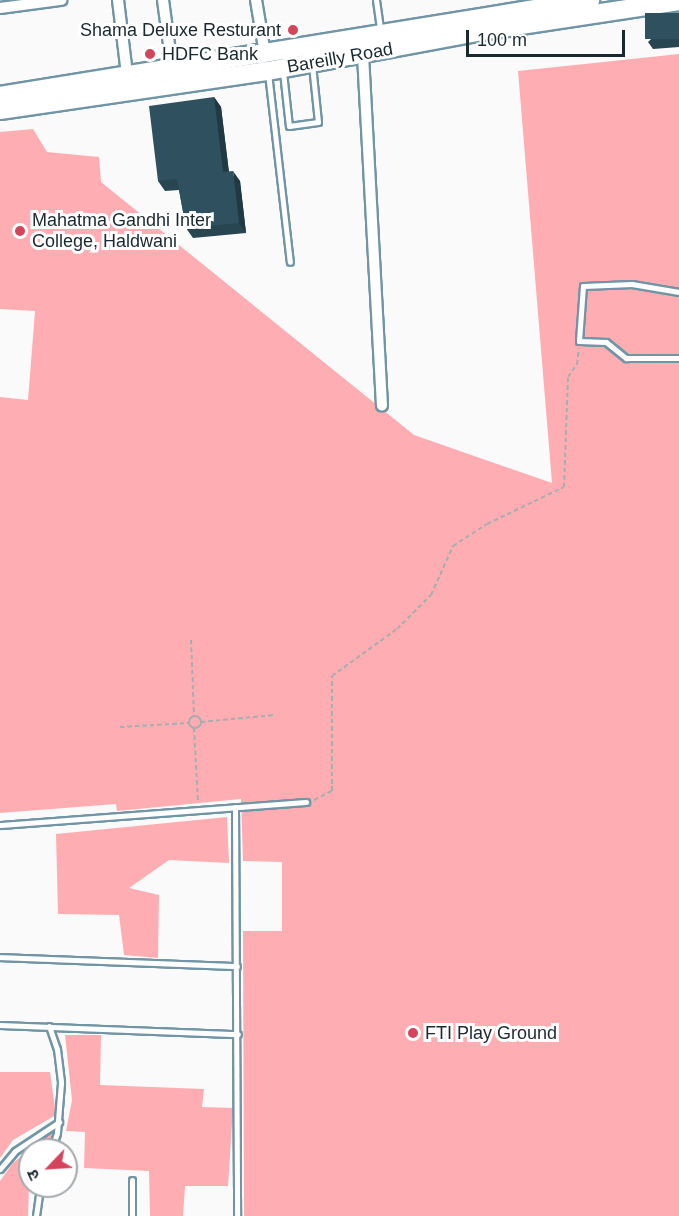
<!DOCTYPE html>
<html>
<head>
<meta charset="utf-8">
<style>
  body { margin:0 }
  #map { position:relative; width:679px; height:1216px; overflow:hidden; background:#fafafa; font-family:Arial,"Noto Sans Devanagari",sans-serif }
  div>[style] { position:absolute }
  [style*='--x'] { left:calc(var(--x)*1px); top:calc(var(--y)*1px); width:calc(var(--w)*1px); rotate:calc(var(--a)*1deg) }
  .green>* { inset:0; background:#feaeb3 }
  .path>* { height:2px; margin-top:-1px; transform-origin:0; background:repeating-linear-gradient(90deg,#a7adaf 0 4.5px,transparent 0 7.5px) }
  .path>.ring { margin:-1px; padding:0; box-sizing:content-box; background:none; border:2px solid #a7adaf; border-radius:50% }
  .roads { filter:drop-shadow(2px 0 #7195a5) drop-shadow(-2px 0 #7195a5) drop-shadow(0 2px #7195a5) drop-shadow(0 -2px #7195a5) }
  .service>* { height:5px; margin:-2.5px; padding:0 2.5px; transform-origin:2.5px; border-radius:2.5px; background:#fff }
  .minor>* { height:10px; margin:-5px; padding:0 5px; transform-origin:5px; border-radius:5px; background:#fff }
  .trunk>* { height:18px; margin:-9px; padding:0 9px; transform-origin:9px; border-radius:9px; background:#fff }
  .wall>* { inset:0; background:#284652 }
  .shaded-wall>* { inset:0; background:#213942 }
  .building>* { inset:0; background:#2f515f; transform-origin:0 0 }
  .dots>* { width:16px; height:16px; translate:-50% -50%; box-sizing:border-box; border:3px solid #fff; border-radius:50% }
  span { translate:-50% -50%; white-space:nowrap; text-align:center; line-height:1.15; -webkit-text-stroke:6px #fff; paint-order:stroke }
  .poi-label { font-size:18px; color:#1a292f }
  .right { translate:-100% -50%; text-align:right }
  .left { translate:0 -50%; text-align:left }
  .street-label { font-size:18px; color:#1a292f }
  .north { position:absolute; left:18px; top:1138px; width:60px; height:60px; box-sizing:border-box; background:#fff; border:2px solid #a3a9ac; border-radius:50%; rotate:245deg; font-size:16px; font-weight:700; line-height:24px; text-align:center; color:#1a292f }
  .north::after { content:''; display:block; margin:auto; width:21px; height:27px; background:#d4445b; clip-path:polygon(50% 0,100% 100%,50% 72%,0 100%) }
  .scale { position:absolute; left:466px; top:30px; width:159px; height:27px; box-sizing:border-box; border:3px solid #1a292f; border-top:0; padding-left:8px; font-size:18px; line-height:21px; white-space:nowrap; color:#1a292f; -webkit-text-stroke:4px #fff; paint-order:stroke }
</style>
</head>
<body>
<div id="map">
  <div class="green">
    <i style="clip-path:polygon(679px 54px,679px 1216px,244px 1216px,243px 931px,282px 931px,282px 862px,243px 861px,241px 799px,117px 811px,116px 804px,0 813px,0 397px,28px 400px,35px 311px,0 309px,0 132px,33px 129px,47px 152px,99px 157px,101px 182px,414px 435px,552px 483px,518px 71px)"></i>
    <i style="clip-path:polygon(227px 817px,229px 863px,169px 860px,129px 888px,159px 895px,158px 958px,124px 955px,119px 915px,58px 914px,56px 834px)"></i>
    <i style="clip-path:polygon(65px 1035px,101px 1035px,100px 1085px,204px 1089px,202px 1107px,233px 1108px,228px 1186px,185px 1186px,183px 1216px,150px 1216px,149px 1171px,84px 1168px,85px 1132px,66px 1131px,72px 1100px)"></i>
    <i style="clip-path:polygon(0 1072px,50px 1072px,56px 1115px,13px 1140px,0 1158px)"></i>
    <i style="clip-path:polygon(54px 1129px,46px 1150px,30px 1150px,28px 1216px,0 1216px,0 1181px,13px 1163px)"></i>
  </div>
  <div class="path">
    <i style="--x:191;--y:640;--w:76;--a:87.7"></i>
    <i class="ring" style="left:189px;top:716px;width:10px;height:10px"></i>
    <i style="--x:201;--y:722;--w:74;--a:-5.4"></i>
    <i style="--x:120;--y:727;--w:69;--a:-3.3"></i>
    <i style="--x:194;--y:728;--w:73;--a:86.9"></i>
    <i style="--x:314;--y:800;--w:20;--a:-27"></i>
    <i style="--x:332;--y:791;--w:115;--a:-90"></i>
    <i style="--x:332;--y:676;--w:80;--a:-35.9"></i>
    <i style="--x:397;--y:629;--w:48;--a:-45"></i>
    <i style="--x:431;--y:595;--w:54;--a:-65.8"></i>
    <i style="--x:453;--y:546;--w:40;--a:-32.9"></i>
    <i style="--x:487;--y:524;--w:85;--a:-25.7"></i>
    <i style="--x:564;--y:487;--w:110;--a:-87.9"></i>
    <i style="--x:568;--y:377;--w:16;--a:-55"></i>
    <i style="--x:577;--y:364;--w:16;--a:-83"></i>
  </div>
  <div class="roads">
    <div class="service">
      <i style="--x:376;--y:0;--w:30;--a:82"></i>
      <i style="--x:283;--y:72;--w:54;--a:83.7"></i>
      <i style="--x:289;--y:126;--w:29;--a:-8"></i>
      <i style="--x:318;--y:122;--w:57;--a:-96"></i>
      <i style="--x:268;--y:73;--w:190;--a:83.4"></i>
      <i style="--x:679;--y:292;--w:48;--a:-170.3"></i>
      <i style="--x:632;--y:284;--w:49;--a:177.7"></i>
      <i style="--x:583;--y:286;--w:55;--a:94.2"></i>
      <i style="--x:579;--y:341;--w:27;--a:2"></i>
      <i style="--x:606;--y:342;--w:26;--a:39"></i>
      <i style="--x:626;--y:358;--w:53;--a:0"></i>
      <i style="--x:235;--y:807;--w:409;--a:89.7"></i>
      <i style="--x:0;--y:825;--w:307;--a:-4.3"></i>
      <i style="--x:0;--y:957;--w:237;--a:2.2"></i>
      <i style="--x:0;--y:1025;--w:238;--a:2.2"></i>
      <i style="--x:49;--y:1026;--w:24;--a:71"></i>
      <i style="--x:57;--y:1049;--w:34;--a:83"></i>
      <i style="--x:61;--y:1083;--w:50;--a:94.6"></i>
      <i style="--x:57;--y:1133;--w:18;--a:109"></i>
      <i style="--x:0;--y:1169;--w:23;--a:-50"></i>
      <i style="--x:15;--y:1151;--w:53;--a:-33.4"></i>
      <i style="--x:36;--y:1216;--w:30;--a:-82"></i>
      <i style="--x:132;--y:1216;--w:36;--a:-90"></i>
    </div>
    <div class="minor">
      <i style="--x:118;--y:0;--w:75;--a:83.1"></i>
      <i style="--x:163;--y:0;--w:68;--a:82.3"></i>
      <i style="--x:256;--y:0;--w:55;--a:80.5"></i>
      <i style="--x:0;--y:8;--w:62;--a:-7.5"></i>
      <i style="--x:363;--y:55;--w:351;--a:86.9"></i>
    </div>
    <div class="trunk">
      <i style="--x:0;--y:96;--w:598;--a:-9.24"></i>
      <i style="--x:0;--y:110;--w:271;--a:-8.3"></i>
      <i style="--x:268;--y:71;--w:217;--a:-10.6"></i>
      <i style="--x:481;--y:31;--w:200;--a:-8.6"></i>
    </div>
  </div>
  <div class="wall">
    <i style="clip-path:polygon(679px 13px,679px 47px,653px 49px,648px 42px)"></i>
    <i style="clip-path:polygon(214px 97px,221px 107px,229px 172px,240px 181px,246px 233px,193px 238px,186px 228px,179px 190px,165px 191px,158px 181px)"></i>
  </div>
  <div class="shaded-wall">
    <i style="clip-path:polygon(214px 97px,221px 107px,230px 182px,223px 172px)"></i>
    <i style="clip-path:polygon(233px 171px,240px 181px,246px 233px,239px 223px)"></i>
  </div>
  <div class="building">
    <i style="left:679px;top:13px;width:26px;height:34px;rotate:90deg"></i>
    <i style="clip-path:polygon(214px 97px,223px 172px,233px 171px,239px 223px,186px 228px,177px 179px,158px 181px,149px 106px)"></i>
  </div>
  <div class="dots">
    <i style="left:293px;top:30px;background:#d4445b"></i>
    <i style="left:150px;top:54px;background:#d4445b"></i>
    <i style="left:20px;top:231px;background:#d4445b"></i>
    <i style="left:413px;top:1033px;background:#d4445b"></i>
  </div>
  <div class="poi-label">
    <span class="right" style="left:281px;top:30px">Shama Deluxe Resturant</span>
    <span class="left" style="left:162px;top:54px">HDFC Bank</span>
    <span class="left" style="left:32px;top:231px">Mahatma Gandhi Inter<br>College, Haldwani</span>
    <span class="left" style="left:425px;top:1033px">FTI Play Ground</span>
  </div>
  <div class="street-label">
    <span style="left:340px;top:58px;rotate:-10deg">Bareilly Road</span>
  </div>
  <div class="north">उ</div>
  <div class="scale">100 m</div>
</div>
</body>
</html>
